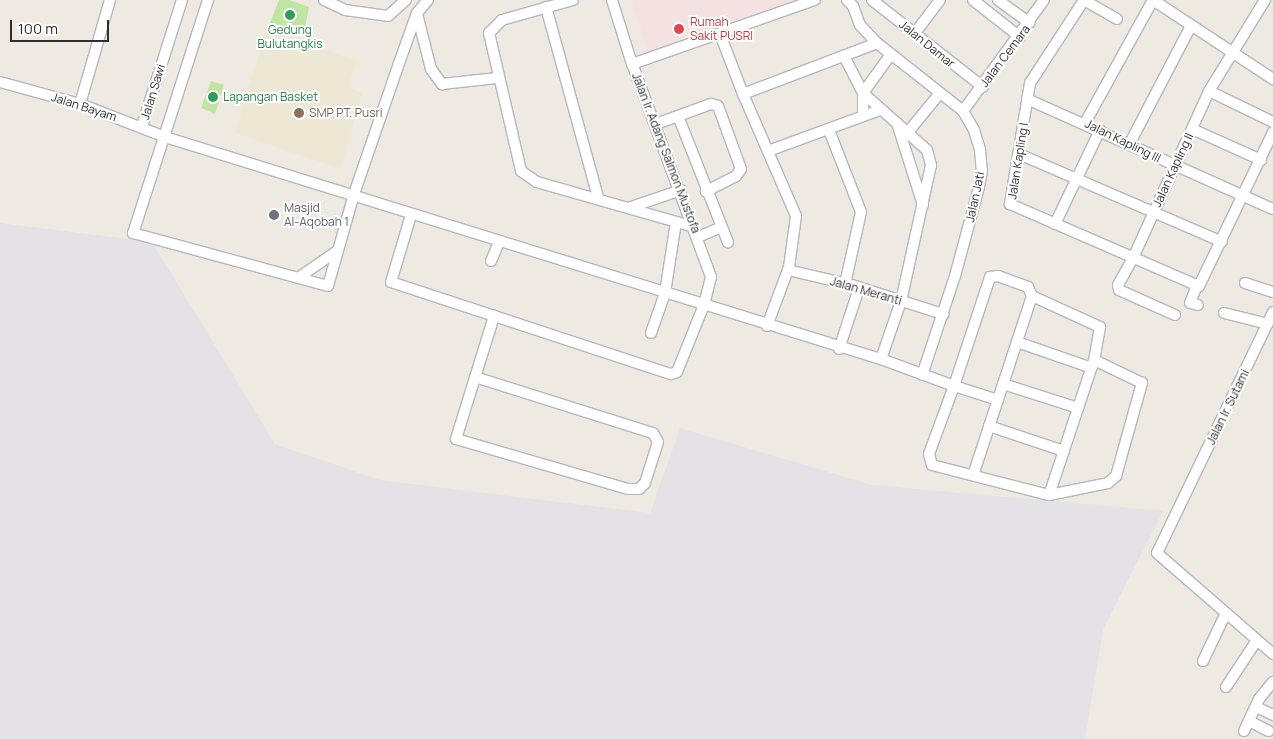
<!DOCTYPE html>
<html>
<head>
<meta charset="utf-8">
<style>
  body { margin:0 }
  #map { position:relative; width:1273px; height:739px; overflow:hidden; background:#eeeae2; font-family:Manrope,sans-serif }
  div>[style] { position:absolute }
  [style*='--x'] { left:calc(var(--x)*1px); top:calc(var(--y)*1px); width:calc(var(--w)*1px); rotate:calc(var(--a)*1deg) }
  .industrial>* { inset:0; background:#e4e2e7 }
  .education>* { inset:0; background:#ede8d4 }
  .medical>* { inset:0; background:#f3e2e1 }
  .pitch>* { inset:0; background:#c0e4a1 }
  .roads { filter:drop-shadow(1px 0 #b5b6c0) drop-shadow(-1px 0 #b5b6c0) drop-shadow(0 1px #b5b6c0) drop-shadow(0 -1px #b5b6c0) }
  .minor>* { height:10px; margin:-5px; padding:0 5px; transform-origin:5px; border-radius:5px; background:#fff }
  .dots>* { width:14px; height:14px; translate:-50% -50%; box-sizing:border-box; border:2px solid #fff; border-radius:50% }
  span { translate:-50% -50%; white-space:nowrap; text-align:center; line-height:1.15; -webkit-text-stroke:4px #fff; paint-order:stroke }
  .health-label { font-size:12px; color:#be3a42 }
  .left { translate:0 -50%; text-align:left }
  .leisure-label { font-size:12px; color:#27864d }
  .street-label { font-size:12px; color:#2e2e2e }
  .education-label { font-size:12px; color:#785e54 }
  .worship-label { font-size:12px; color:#5b616d }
  .scale { position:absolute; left:10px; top:20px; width:99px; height:22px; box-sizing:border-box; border:2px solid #2e2e2e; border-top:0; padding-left:6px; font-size:15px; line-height:18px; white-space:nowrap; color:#2e2e2e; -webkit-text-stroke:4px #fff; paint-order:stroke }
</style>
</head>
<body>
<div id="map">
  <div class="industrial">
    <i style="clip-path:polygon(0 223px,152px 242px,275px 444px,380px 480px,650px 513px,680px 428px,872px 485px,1163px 511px,1103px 630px,1085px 739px,0 739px)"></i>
  </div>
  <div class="education">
    <i style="clip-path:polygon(266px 30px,357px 61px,348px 87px,362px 93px,341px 169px,235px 133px)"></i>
  </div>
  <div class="medical">
    <i style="clip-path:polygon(631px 0,794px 0,649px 55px)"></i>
  </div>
  <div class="pitch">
    <i style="clip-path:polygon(279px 0,289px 0,309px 7px,304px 33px,270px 23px)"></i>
    <i style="clip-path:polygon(211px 81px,224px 85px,215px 114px,201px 108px)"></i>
  </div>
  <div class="roads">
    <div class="minor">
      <i style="--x:208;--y:0;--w:245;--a:107.8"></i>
      <i style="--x:133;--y:233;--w:202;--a:15.2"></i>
      <i style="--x:328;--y:286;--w:96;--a:-74.2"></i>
      <i style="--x:354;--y:194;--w:135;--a:-71"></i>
      <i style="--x:398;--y:66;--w:56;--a:-70.3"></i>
      <i style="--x:417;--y:13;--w:17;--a:-50"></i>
      <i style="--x:324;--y:0;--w:23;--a:25"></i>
      <i style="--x:345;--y:10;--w:43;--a:7.9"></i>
      <i style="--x:388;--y:16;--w:24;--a:-42"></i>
      <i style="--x:573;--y:0;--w:74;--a:164.3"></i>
      <i style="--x:502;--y:20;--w:18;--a:135"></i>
      <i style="--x:489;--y:33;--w:142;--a:76.9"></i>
      <i style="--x:521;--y:171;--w:19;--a:35"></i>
      <i style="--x:537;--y:182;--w:163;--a:16"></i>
      <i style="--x:847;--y:0;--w:8;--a:45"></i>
      <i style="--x:853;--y:6;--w:20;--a:70"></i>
      <i style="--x:860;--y:25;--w:25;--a:47"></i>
      <i style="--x:877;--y:43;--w:110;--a:38.3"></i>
      <i style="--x:963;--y:111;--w:22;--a:60"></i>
      <i style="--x:974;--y:130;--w:21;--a:73"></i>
      <i style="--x:980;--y:150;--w:21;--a:85"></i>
      <i style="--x:982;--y:171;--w:16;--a:101"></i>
      <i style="--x:979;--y:187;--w:92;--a:105.1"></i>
      <i style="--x:955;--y:276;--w:104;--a:108.4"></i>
      <i style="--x:872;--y:0;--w:141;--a:38.1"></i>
      <i style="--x:973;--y:0;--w:60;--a:38.2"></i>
      <i style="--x:998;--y:0;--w:39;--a:36"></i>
      <i style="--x:1084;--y:0;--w:99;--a:123"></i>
      <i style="--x:1030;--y:83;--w:123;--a:99.4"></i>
      <i style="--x:1010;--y:204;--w:206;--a:23.5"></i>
      <i style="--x:1199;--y:286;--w:171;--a:-64.3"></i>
      <i style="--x:1084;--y:0;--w:38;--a:30"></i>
      <i style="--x:546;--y:7;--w:197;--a:74.7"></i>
      <i style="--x:417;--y:14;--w:57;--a:75.7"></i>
      <i style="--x:431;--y:69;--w:19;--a:54"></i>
      <i style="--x:442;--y:84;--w:55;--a:-6.2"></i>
      <i style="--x:915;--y:33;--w:41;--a:-52.9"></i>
      <i style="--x:720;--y:34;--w:64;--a:69"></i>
      <i style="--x:743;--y:94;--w:143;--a:-20.8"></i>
      <i style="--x:844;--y:56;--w:42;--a:62.8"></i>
      <i style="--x:863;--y:93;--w:86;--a:41.7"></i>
      <i style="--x:927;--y:150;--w:16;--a:75"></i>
      <i style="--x:931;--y:165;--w:139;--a:102.4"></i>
      <i style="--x:901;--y:301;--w:61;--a:109"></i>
      <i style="--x:632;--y:64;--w:194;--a:-19.3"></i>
      <i style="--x:0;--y:82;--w:83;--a:15.4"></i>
      <i style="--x:80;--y:104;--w:91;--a:21.2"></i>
      <i style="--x:165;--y:137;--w:750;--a:17.23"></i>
      <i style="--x:881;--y:359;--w:78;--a:20.3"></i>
      <i style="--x:954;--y:386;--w:115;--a:-71.7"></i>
      <i style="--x:990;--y:277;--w:8;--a:-7"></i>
      <i style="--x:998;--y:276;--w:32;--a:20"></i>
      <i style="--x:1028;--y:287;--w:10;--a:66"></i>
      <i style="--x:1032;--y:296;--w:188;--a:108.2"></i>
      <i style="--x:1209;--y:91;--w:71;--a:25.8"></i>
      <i style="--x:743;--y:94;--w:133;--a:66.5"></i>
      <i style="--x:796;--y:216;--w:51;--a:97.8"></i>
      <i style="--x:789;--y:267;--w:63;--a:110.4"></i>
      <i style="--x:1027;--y:99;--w:269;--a:24.1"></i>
      <i style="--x:80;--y:104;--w:108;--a:-73.9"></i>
      <i style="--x:963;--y:111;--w:137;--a:-53.9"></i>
      <i style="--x:863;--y:114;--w:21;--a:-90"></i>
      <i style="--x:863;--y:93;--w:48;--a:-54.3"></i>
      <i style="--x:678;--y:116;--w:136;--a:68.4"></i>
      <i style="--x:897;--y:123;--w:86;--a:72.4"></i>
      <i style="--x:1085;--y:123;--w:141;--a:-61.1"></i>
      <i style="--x:1153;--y:0;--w:144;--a:33.4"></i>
      <i style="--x:656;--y:124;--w:59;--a:-20"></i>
      <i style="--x:711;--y:104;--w:7;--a:16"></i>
      <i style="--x:718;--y:106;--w:67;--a:69.9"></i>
      <i style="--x:741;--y:169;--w:9;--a:126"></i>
      <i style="--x:736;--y:176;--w:34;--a:153"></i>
      <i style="--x:142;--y:126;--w:132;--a:-72.4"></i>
      <i style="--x:1192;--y:129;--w:76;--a:24.2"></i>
      <i style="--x:829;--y:130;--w:88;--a:68.7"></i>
      <i style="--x:861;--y:212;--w:74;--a:102.5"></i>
      <i style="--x:908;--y:132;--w:50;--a:-50.6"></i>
      <i style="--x:1130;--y:143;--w:132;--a:-62.5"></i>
      <i style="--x:768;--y:151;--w:119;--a:-20.1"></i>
      <i style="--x:1019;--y:154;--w:221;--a:23.4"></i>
      <i style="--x:631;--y:207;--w:53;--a:-18.8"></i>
      <i style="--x:411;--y:215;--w:70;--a:106.6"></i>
      <i style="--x:391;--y:282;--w:295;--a:18.2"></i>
      <i style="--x:671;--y:374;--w:6;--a:-18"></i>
      <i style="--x:677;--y:372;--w:72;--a:-68.1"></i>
      <i style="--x:704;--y:305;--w:29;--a:-76"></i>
      <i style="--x:711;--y:277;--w:227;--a:-110.3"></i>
      <i style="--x:632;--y:64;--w:67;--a:-107.4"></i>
      <i style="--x:1055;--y:224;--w:104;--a:-64.4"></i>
      <i style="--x:698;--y:237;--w:25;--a:-23"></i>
      <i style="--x:491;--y:261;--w:21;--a:-67"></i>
      <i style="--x:788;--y:270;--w:66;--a:13.2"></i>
      <i style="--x:852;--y:285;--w:96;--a:17.7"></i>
      <i style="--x:298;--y:278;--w:47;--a:-34.7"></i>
      <i style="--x:1245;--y:283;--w:29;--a:18"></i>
      <i style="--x:1197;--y:285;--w:19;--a:111"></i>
      <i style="--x:1190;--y:303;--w:8;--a:14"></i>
      <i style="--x:1032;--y:296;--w:75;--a:24.5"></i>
      <i style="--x:1100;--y:327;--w:34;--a:100"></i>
      <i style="--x:1094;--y:360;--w:142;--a:108.4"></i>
      <i style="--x:1273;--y:312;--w:267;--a:115.7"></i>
      <i style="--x:1157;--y:553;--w:154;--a:41"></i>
      <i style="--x:1224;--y:313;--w:45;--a:14"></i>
      <i style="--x:1175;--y:315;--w:61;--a:-155.9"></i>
      <i style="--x:1119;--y:290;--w:5;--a:-101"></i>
      <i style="--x:1118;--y:285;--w:31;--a:-61"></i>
      <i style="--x:1133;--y:258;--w:183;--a:-65.5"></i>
      <i style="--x:1209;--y:91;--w:107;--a:-58.4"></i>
      <i style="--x:651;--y:333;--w:42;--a:-70.7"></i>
      <i style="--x:665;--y:293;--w:72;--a:-81.2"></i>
      <i style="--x:1017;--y:342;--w:79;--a:19.1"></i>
      <i style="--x:839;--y:349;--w:64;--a:-71.8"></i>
      <i style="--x:475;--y:377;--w:187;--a:17.5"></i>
      <i style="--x:653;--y:433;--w:10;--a:61"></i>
      <i style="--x:658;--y:442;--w:43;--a:107.6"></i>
      <i style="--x:645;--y:483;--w:8;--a:135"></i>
      <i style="--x:639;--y:489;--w:11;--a:180"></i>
      <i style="--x:628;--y:489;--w:179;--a:-163.8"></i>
      <i style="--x:456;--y:439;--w:129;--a:-72.8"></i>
      <i style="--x:1003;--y:384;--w:79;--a:17.7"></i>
      <i style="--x:998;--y:400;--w:46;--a:-162.3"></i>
      <i style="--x:954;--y:386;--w:72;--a:110.2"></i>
      <i style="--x:929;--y:454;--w:11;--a:75"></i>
      <i style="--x:932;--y:465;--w:121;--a:14.4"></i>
      <i style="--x:1049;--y:495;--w:60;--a:-11.5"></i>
      <i style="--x:1108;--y:483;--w:11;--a:-41"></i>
      <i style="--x:1116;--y:476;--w:97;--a:-74.4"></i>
      <i style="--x:1142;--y:383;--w:53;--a:-154.4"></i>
      <i style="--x:989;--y:426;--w:79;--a:18.4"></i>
      <i style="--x:1203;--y:661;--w:53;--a:-64.4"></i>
      <i style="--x:1226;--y:687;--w:56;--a:-56.6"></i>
      <i style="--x:1256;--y:707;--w:19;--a:25"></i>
      <i style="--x:1249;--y:721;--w:22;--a:27"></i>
      <i style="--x:1244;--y:731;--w:35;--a:-65"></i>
      <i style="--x:1259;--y:699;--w:22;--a:-51"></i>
    </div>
  </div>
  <div class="dots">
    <i style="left:290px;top:15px;background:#2e9e5b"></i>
    <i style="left:679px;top:29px;background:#e0444e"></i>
    <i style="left:213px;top:97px;background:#2e9e5b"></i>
    <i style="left:299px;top:113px;background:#8d6e63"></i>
    <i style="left:274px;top:215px;background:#6b7280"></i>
  </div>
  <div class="health-label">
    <span class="left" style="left:690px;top:29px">Rumah<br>Sakit PUSRI</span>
  </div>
  <div class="leisure-label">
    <span style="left:290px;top:37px">Gedung<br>Bulutangkis</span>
    <span class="left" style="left:223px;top:97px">Lapangan Basket</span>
  </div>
  <div class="street-label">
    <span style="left:927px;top:44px;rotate:39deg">Jalan Damar</span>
    <span style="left:1005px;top:56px;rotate:-53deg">Jalan Cemara</span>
    <span style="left:153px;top:92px;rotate:-73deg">Jalan Sawi</span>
    <span style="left:84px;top:107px;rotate:18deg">Jalan Bayam</span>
    <span style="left:1123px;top:141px;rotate:26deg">Jalan Kapling III</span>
    <span style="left:666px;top:153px;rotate:69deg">Jalan Ir. Adang Salmon Mustofa</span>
    <span style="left:1018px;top:161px;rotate:-81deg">Jalan Kapling I</span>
    <span style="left:1173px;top:170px;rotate:-65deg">Jalan Kapling II</span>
    <span style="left:975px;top:197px;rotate:-78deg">Jalan Jati</span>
    <span style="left:866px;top:291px;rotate:16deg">Jalan Meranti</span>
    <span style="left:1228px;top:407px;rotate:-64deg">Jalan Ir. Sutami</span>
  </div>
  <div class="education-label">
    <span class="left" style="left:309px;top:113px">SMP PT. Pusri</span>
  </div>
  <div class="worship-label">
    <span class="left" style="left:284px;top:215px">Masjid<br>Al-Aqobah 1</span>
  </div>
  <div class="scale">100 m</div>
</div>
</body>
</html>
